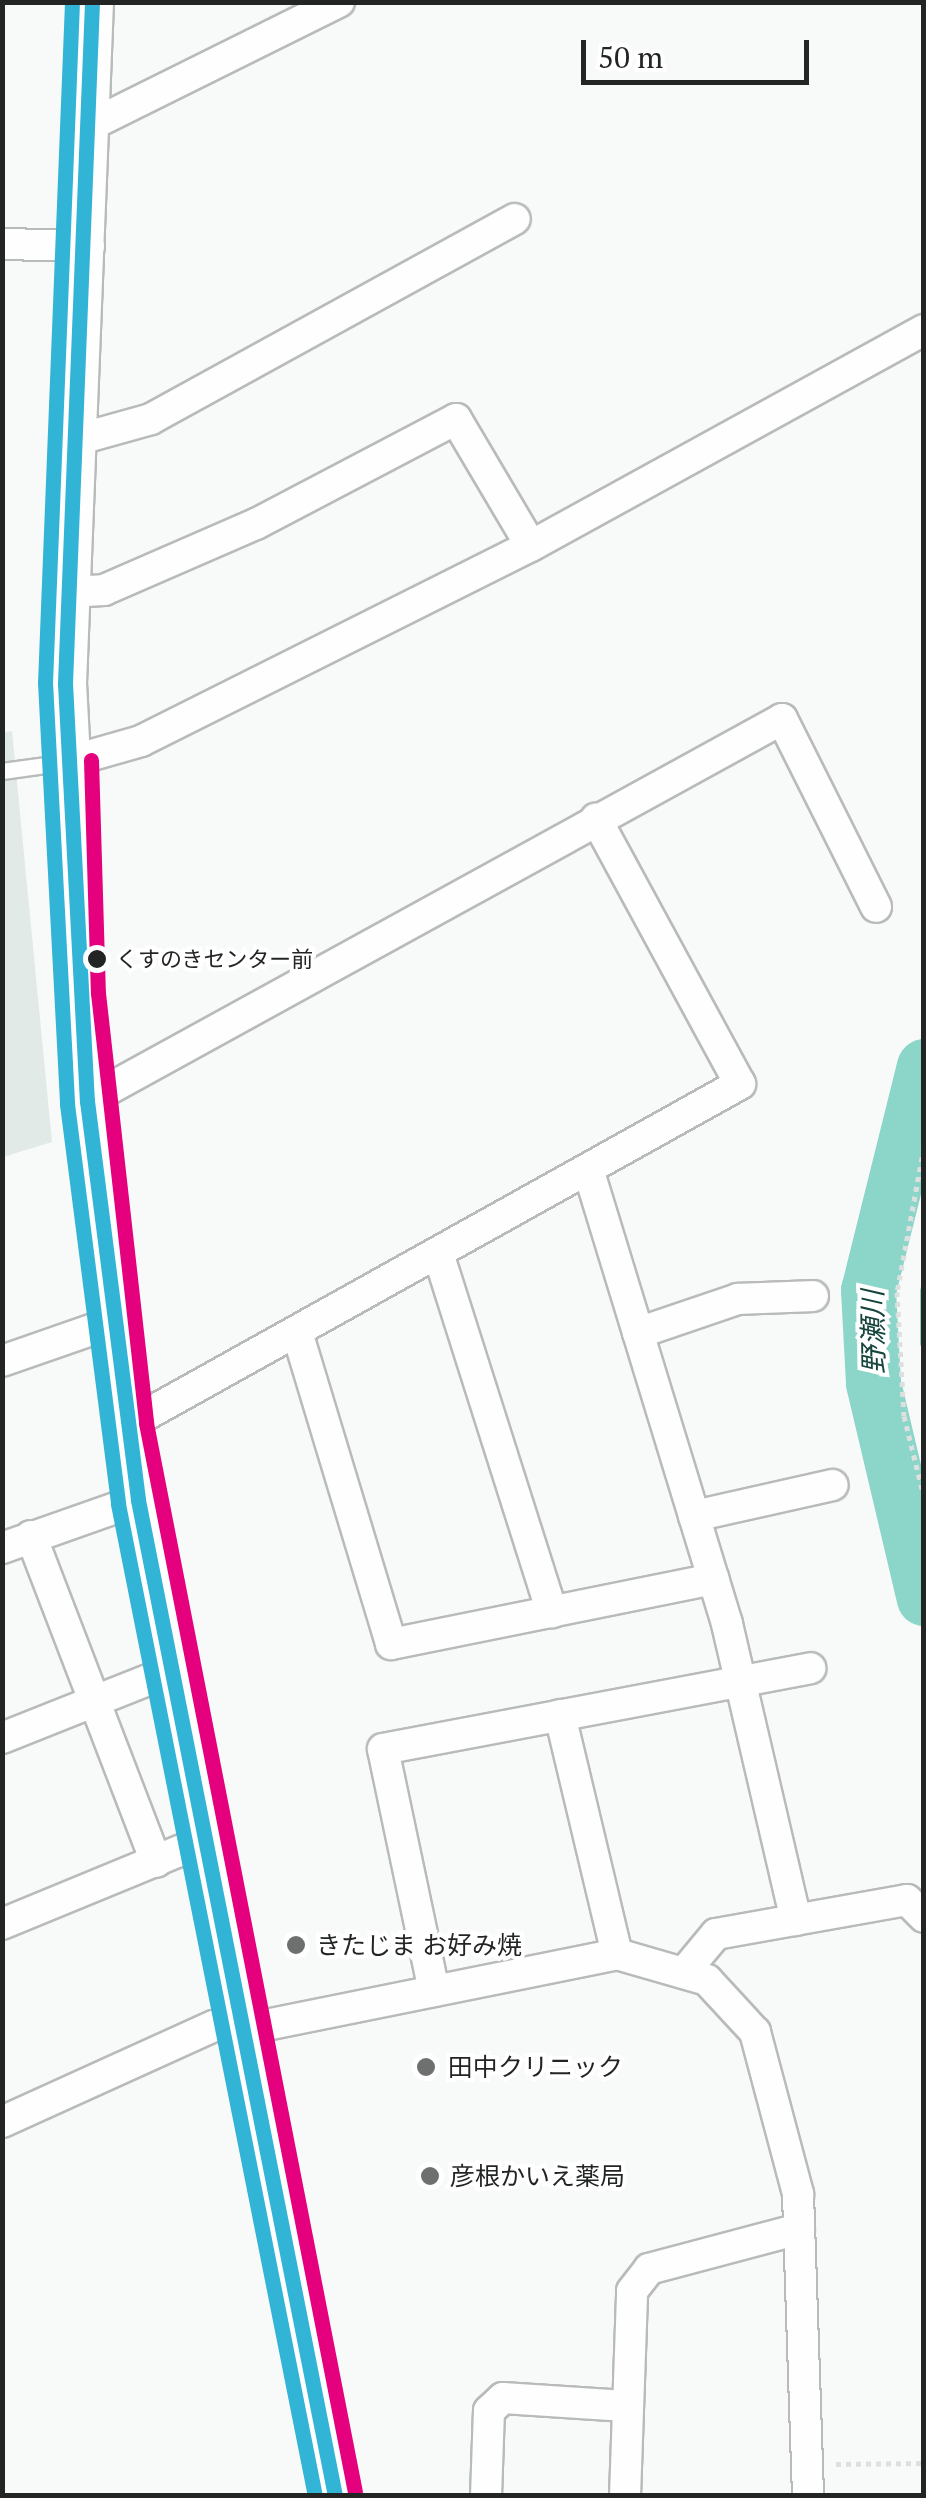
<!DOCTYPE html>
<html>
<head>
<meta charset="utf-8">
<style>
  body { margin:0 }
  #map { position:relative; width:926px; height:2498px; overflow:hidden; background:#f7faf9; font-family:"PT Serif","Noto Sans JP",serif }
  div>[style] { position:absolute }
  [style*='--x'] { left:calc(var(--x)*1px); top:calc(var(--y)*1px); width:calc(var(--w)*1px); rotate:calc(var(--a)*1deg) }
  .built>* { inset:0; background:#e2eae8 }
  .stream>* { height:9px; margin:-4.5px; padding:0 4.5px; transform-origin:4.5px; border-radius:4.5px; background:#8cd5c9 }
  .river>* { height:55px; margin:-27.5px; padding:0 27.5px; transform-origin:27.5px; border-radius:27.5px; background:#8cd5c9 }
  .path>* { height:5px; margin-top:-2.5px; transform-origin:0; background:repeating-linear-gradient(90deg,#dee0e0 0 5px,transparent 0 10px) }
  .roads { filter:drop-shadow(2px 0 #b8bbba) drop-shadow(-2px 0 #b8bbba) drop-shadow(0 2px #b8bbba) drop-shadow(0 -2px #b8bbba) }
  .lane>* { height:15px; margin:-7.5px; padding:0 7.5px; transform-origin:7.5px; border-radius:7.5px; background:#fefefe }
  .street>* { height:30px; margin:-15px; padding:0 15px; transform-origin:15px; border-radius:15px; background:#fefefe }
  .secondary>* { height:42px; margin:-21px; padding:0 21px; transform-origin:21px; border-radius:21px; background:#fefefe }
  .bus-1>* { height:15px; margin:-7.5px; padding:0 7.5px; transform-origin:7.5px; border-radius:7.5px; background:#32b4d6 }
  .bus-2>* { height:15px; margin:-7.5px; padding:0 7.5px; transform-origin:7.5px; border-radius:7.5px; background:#32b4d6 }
  .bus-3>* { height:15px; margin:-7.5px; padding:0 7.5px; transform-origin:7.5px; border-radius:7.5px; background:#e5007d }
  .dots>* { width:28px; height:28px; translate:-50% -50%; box-sizing:border-box; border:5px solid #fff; border-radius:50% }
  span { translate:-50% -50%; white-space:nowrap; text-align:center; line-height:1.15; -webkit-text-stroke:8px #fff; paint-order:stroke }
  .bus-label { font-size:22px; color:#232524 }
  .left { translate:0 -50%; text-align:left }
  .poi-label { font-size:25px; color:#232524 }
  .water-label { font-size:28px; color:#16453e; font-style:italic }
  .frame { position:absolute; inset:0; border:5px solid #232524; pointer-events:none }
  .scale { position:absolute; left:581px; top:40px; width:228px; height:45px; box-sizing:border-box; border:5px solid #232524; border-top:0; padding-left:12px; font-size:30px; line-height:35px; white-space:nowrap; color:#232524; -webkit-text-stroke:8px #fff; paint-order:stroke }
</style>
</head>
<body>
<div id="map">
  <div class="built">
    <i style="clip-path:polygon(12px 731px,52px 1142px,3px 1157px,2px 733px)"></i>
  </div>
  <div class="stream">
    <i style="--x:924;--y:1290;--w:53;--a:90"></i>
  </div>
  <div class="river">
    <i style="--x:924;--y:1066;--w:231;--a:104"></i>
    <i style="--x:868;--y:1290;--w:93;--a:86.9"></i>
    <i style="--x:873;--y:1383;--w:221;--a:76.7"></i>
  </div>
  <div class="path">
    <i style="--x:924;--y:1147;--w:147;--a:100.5"></i>
    <i style="--x:897;--y:1292;--w:124;--a:86.8"></i>
    <i style="--x:904;--y:1416;--w:83;--a:76.1"></i>
    <i style="--x:836;--y:2464;--w:88;--a:-0.7"></i>
  </div>
  <div class="roads">
    <div class="lane">
      <i style="--x:2;--y:771;--w:67;--a:-7.8"></i>
    </div>
    <div class="street">
      <i style="--x:91;--y:125;--w:277;--a:-26.4"></i>
      <i style="--x:2;--y:244;--w:87;--a:1.3"></i>
      <i style="--x:76;--y:440;--w:78;--a:-15.6"></i>
      <i style="--x:151;--y:419;--w:415;--a:-28.8"></i>
      <i style="--x:68;--y:592;--w:36;--a:-3"></i>
      <i style="--x:104;--y:590;--w:166;--a:-23.5"></i>
      <i style="--x:256;--y:524;--w:226;--a:-27.7"></i>
      <i style="--x:456;--y:419;--w:147;--a:59.4"></i>
      <i style="--x:71;--y:761;--w:73;--a:-15.9"></i>
      <i style="--x:141;--y:741;--w:436;--a:-26.6"></i>
      <i style="--x:531;--y:546;--w:448;--a:-28.8"></i>
      <i style="--x:87;--y:1101;--w:793;--a:-28.79"></i>
      <i style="--x:782;--y:719;--w:210;--a:63.4"></i>
      <i style="--x:588;--y:1169;--w:476;--a:73"></i>
      <i style="--x:727;--y:1624;--w:304;--a:76.9"></i>
      <i style="--x:438;--y:1253;--w:377;--a:72.4"></i>
      <i style="--x:297;--y:1332;--w:326;--a:73.2"></i>
      <i style="--x:391;--y:1644;--w:329;--a:-11.4"></i>
      <i style="--x:638;--y:1333;--w:106;--a:-18.8"></i>
      <i style="--x:738;--y:1299;--w:75;--a:-2.3"></i>
      <i style="--x:2;--y:1361;--w:115;--a:-19.2"></i>
      <i style="--x:126;--y:1426;--w:703;--a:-29.12"></i>
      <i style="--x:740;--y:1084;--w:302;--a:-118.5"></i>
      <i style="--x:694;--y:1516;--w:142;--a:-12.6"></i>
      <i style="--x:31;--y:1536;--w:349;--a:69"></i>
      <i style="--x:2;--y:1548;--w:144;--a:-19.4"></i>
      <i style="--x:560;--y:1715;--w:246;--a:76.6"></i>
      <i style="--x:2;--y:1738;--w:181;--a:-21.7"></i>
      <i style="--x:2;--y:1924;--w:217;--a:-22.4"></i>
      <i style="--x:686;--y:1970;--w:47;--a:-50.2"></i>
      <i style="--x:716;--y:1934;--w:194;--a:-10.1"></i>
      <i style="--x:907;--y:1900;--w:24;--a:45"></i>
      <i style="--x:434;--y:1991;--w:247;--a:-101.9"></i>
      <i style="--x:383;--y:1749;--w:435;--a:-10.7"></i>
      <i style="--x:2;--y:2122;--w:233;--a:-24.4"></i>
      <i style="--x:214;--y:2026;--w:52;--a:-1.1"></i>
      <i style="--x:266;--y:2025;--w:358;--a:-11.4"></i>
      <i style="--x:617;--y:1954;--w:94;--a:16.1"></i>
      <i style="--x:707;--y:1980;--w:71;--a:47.3"></i>
      <i style="--x:755;--y:2032;--w:168;--a:75.1"></i>
      <i style="--x:798;--y:2194;--w:302;--a:88.1"></i>
      <i style="--x:486;--y:2496;--w:85;--a:-88"></i>
      <i style="--x:489;--y:2411;--w:19;--a:-43"></i>
      <i style="--x:503;--y:2398;--w:123;--a:3.7"></i>
      <i style="--x:625;--y:2496;--w:205;--a:-88"></i>
      <i style="--x:632;--y:2291;--w:28;--a:-52"></i>
      <i style="--x:649;--y:2269;--w:155;--a:-14.9"></i>
    </div>
    <div class="secondary">
      <i style="--x:92;--y:2;--w:682;--a:92.27"></i>
      <i style="--x:65;--y:683;--w:419;--a:87"></i>
      <i style="--x:87;--y:1101;--w:402;--a:82.7"></i>
      <i style="--x:138;--y:1500;--w:1015;--a:78.81"></i>
    </div>
  </div>
  <div class="bus-1">
    <i style="--x:92;--y:2;--w:682;--a:92.27"></i>
    <i style="--x:65;--y:683;--w:419;--a:87"></i>
    <i style="--x:87;--y:1101;--w:402;--a:82.7"></i>
    <i style="--x:138;--y:1500;--w:1015;--a:78.81"></i>
  </div>
  <div class="bus-2">
    <i style="--x:72;--y:2;--w:681;--a:92.27"></i>
    <i style="--x:45;--y:682;--w:423;--a:87"></i>
    <i style="--x:67;--y:1104;--w:403;--a:82.7"></i>
    <i style="--x:118;--y:1504;--w:1011;--a:78.77"></i>
  </div>
  <div class="bus-3">
    <i style="--x:91;--y:760;--w:233;--a:88.3"></i>
    <i style="--x:98;--y:993;--w:433;--a:83.6"></i>
    <i style="--x:146;--y:1423;--w:1089;--a:78.94"></i>
  </div>
  <div class="dots">
    <i style="left:97px;top:959px;background:#232524"></i>
    <i style="left:296px;top:1945px;background:#6d706f"></i>
    <i style="left:426px;top:2067px;background:#6d706f"></i>
    <i style="left:430px;top:2176px;background:#6d706f"></i>
  </div>
  <div class="bus-label">
    <span class="left" style="left:116px;top:959px">くすのきセンター前</span>
  </div>
  <div class="poi-label">
    <span class="left" style="left:316px;top:1945px">きたじま お好み焼</span>
    <span class="left" style="left:448px;top:2067px">田中クリニック</span>
    <span class="left" style="left:450px;top:2176px">彦根かいえ薬局</span>
  </div>
  <div class="water-label">
    <span style="left:873px;top:1332px;rotate:-91deg">野瀬川</span>
  </div>
  <div class="frame"></div>
  <div class="scale">50 m</div>
</div>
</body>
</html>
